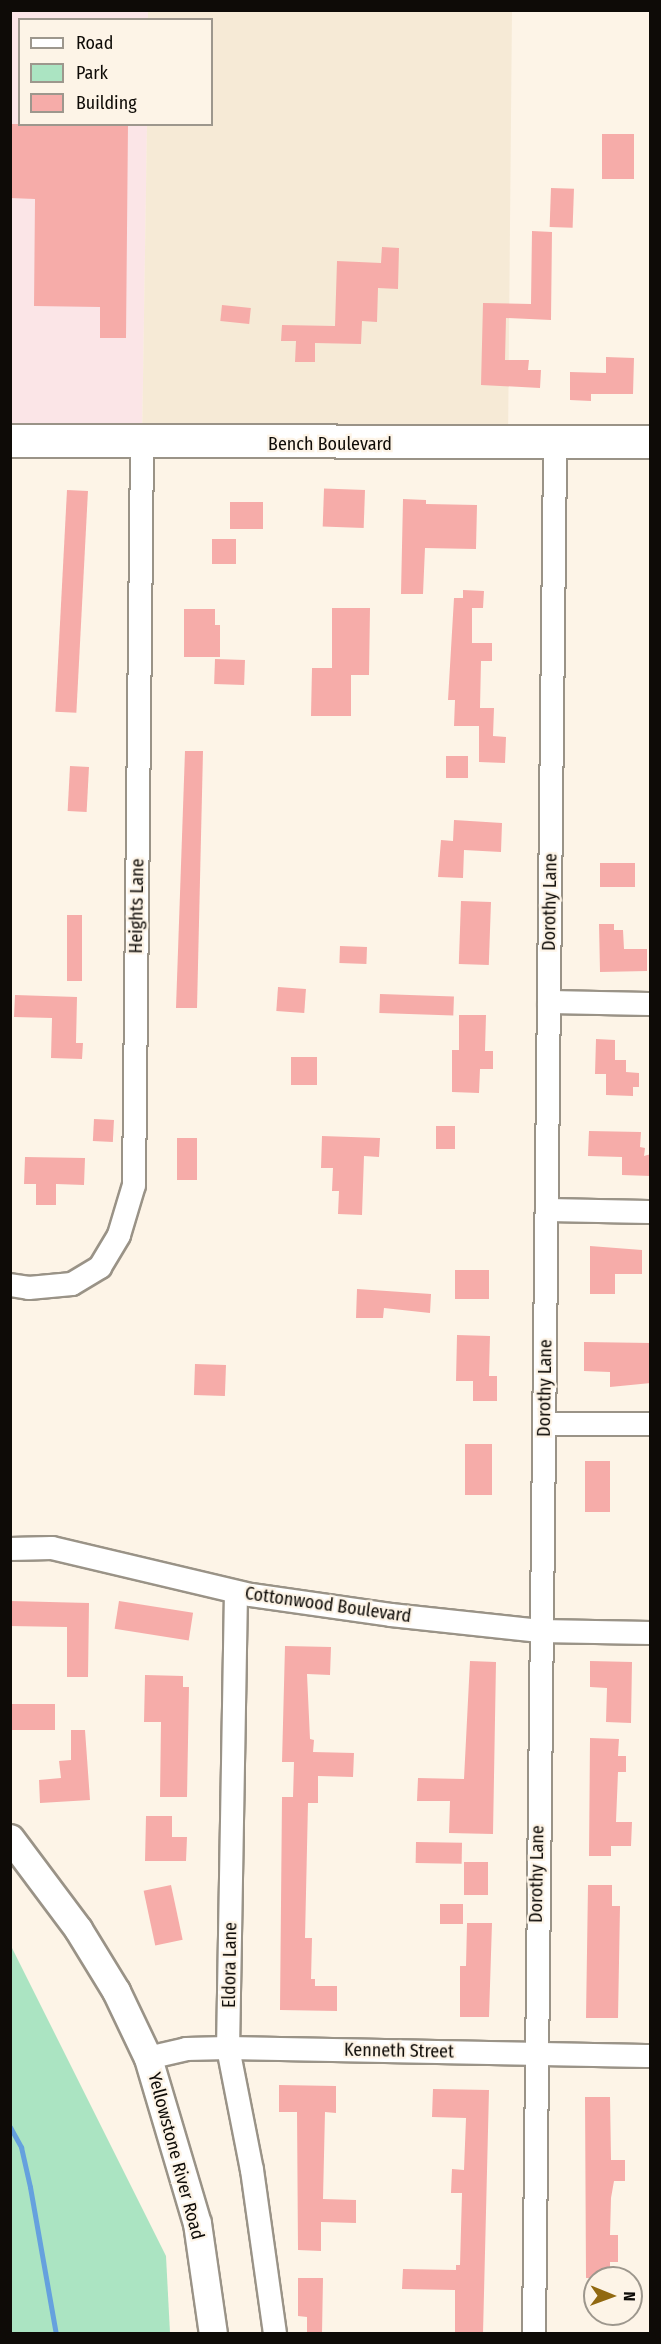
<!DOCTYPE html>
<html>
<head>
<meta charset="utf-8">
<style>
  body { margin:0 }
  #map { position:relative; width:661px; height:2344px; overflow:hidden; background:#fdf4e7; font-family:"Fira Sans Condensed",sans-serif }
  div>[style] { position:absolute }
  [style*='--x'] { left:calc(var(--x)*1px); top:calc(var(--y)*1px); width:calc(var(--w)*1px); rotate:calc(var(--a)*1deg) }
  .commercial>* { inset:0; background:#fbe5e7 }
  .built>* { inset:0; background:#f6ead6 }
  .green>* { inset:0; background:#abe4c2 }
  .stream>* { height:5px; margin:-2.5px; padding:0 2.5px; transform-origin:2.5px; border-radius:2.5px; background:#65a1de }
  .building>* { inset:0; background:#f6aca9; transform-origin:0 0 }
  .roads { filter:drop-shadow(2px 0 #9a9387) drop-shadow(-2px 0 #9a9387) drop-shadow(0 2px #9a9387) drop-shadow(0 -2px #9a9387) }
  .minor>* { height:22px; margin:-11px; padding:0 11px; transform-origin:11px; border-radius:11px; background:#fff }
  .tertiary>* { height:27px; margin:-13.5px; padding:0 13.5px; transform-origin:13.5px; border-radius:13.5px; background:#fff }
  .secondary>* { height:32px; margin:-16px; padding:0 16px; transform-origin:16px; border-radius:16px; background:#fff }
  span { translate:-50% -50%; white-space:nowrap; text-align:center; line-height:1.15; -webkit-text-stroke:4.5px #fdf4e7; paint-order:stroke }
  .street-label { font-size:18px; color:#0e0b07 }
  .frame { position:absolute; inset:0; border:12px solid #0e0b07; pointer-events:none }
  .legend { position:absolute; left:18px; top:18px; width:195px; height:108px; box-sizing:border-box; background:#fdf4e7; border:2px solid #9d978d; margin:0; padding:8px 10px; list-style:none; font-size:18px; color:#0e0b07 }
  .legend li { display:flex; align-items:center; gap:12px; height:30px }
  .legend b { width:30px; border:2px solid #9d978d }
  .north { position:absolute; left:583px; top:2266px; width:60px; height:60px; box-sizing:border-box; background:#fdf4e7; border:2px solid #9d978d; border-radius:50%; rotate:91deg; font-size:16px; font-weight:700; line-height:24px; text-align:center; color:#0e0b07 }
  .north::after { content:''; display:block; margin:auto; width:21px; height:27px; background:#916911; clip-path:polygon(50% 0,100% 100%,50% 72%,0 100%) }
</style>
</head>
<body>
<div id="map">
  <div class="commercial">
    <i style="clip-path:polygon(11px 11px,148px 11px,148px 19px,20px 20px,20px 124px,147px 125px,142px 443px,11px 441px)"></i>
  </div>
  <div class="built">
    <i style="clip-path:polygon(148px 11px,512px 11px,508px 443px,142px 443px,147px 125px,212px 124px,212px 20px,148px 19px)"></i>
  </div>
  <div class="green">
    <i style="clip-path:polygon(10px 1944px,166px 2256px,170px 2333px,11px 2333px)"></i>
  </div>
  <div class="stream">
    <i style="--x:10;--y:2127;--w:23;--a:61"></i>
    <i style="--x:21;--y:2147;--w:41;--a:77.3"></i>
    <i style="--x:30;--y:2187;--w:149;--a:80"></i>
  </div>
  <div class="building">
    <i style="clip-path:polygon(10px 124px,128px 124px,126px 338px,100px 338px,100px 307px,34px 306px,35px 199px,10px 198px)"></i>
    <i style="left:602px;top:134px;width:32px;height:45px"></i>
    <i style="left:551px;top:188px;width:23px;height:39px;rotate:2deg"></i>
    <i style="clip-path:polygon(532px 231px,552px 232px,551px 320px,506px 318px,505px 360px,529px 360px,528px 370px,541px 370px,540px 388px,481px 385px,483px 303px,531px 304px)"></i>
    <i style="clip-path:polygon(382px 247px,399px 248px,398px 289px,378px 288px,377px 322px,362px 321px,361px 344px,315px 343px,315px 362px,295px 362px,296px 341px,281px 341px,282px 325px,335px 326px,337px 261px,381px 263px)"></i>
    <i style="left:222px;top:305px;width:29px;height:16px;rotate:6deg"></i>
    <i style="clip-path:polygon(606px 357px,634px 358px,633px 394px,591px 394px,591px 401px,570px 400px,570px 372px,606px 373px)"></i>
    <i style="left:67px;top:490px;width:21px;height:222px;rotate:3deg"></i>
    <i style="left:365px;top:490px;width:38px;height:41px;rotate:92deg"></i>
    <i style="clip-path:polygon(403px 499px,426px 500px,426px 504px,477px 505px,476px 549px,425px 548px,423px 594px,401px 594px)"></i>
    <i style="left:230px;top:502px;width:33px;height:27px"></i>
    <i style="left:212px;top:539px;width:24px;height:25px"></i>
    <i style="clip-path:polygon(463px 590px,484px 591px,483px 608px,472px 608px,472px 643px,492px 643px,492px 661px,481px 661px,480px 708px,494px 708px,493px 736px,506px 737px,505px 763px,479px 762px,479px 726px,454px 726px,455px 700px,448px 700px,454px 598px,463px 598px)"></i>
    <i style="clip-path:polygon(332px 608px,370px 608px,369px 675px,351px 675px,351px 716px,311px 716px,312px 668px,332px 668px)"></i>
    <i style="clip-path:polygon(184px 609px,215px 609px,215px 625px,220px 625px,220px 657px,184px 657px)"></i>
    <i style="left:215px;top:659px;width:30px;height:25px;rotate:2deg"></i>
    <i style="clip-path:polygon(185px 751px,203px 751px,197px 1008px,176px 1008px)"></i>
    <i style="left:446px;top:756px;width:22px;height:22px"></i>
    <i style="left:70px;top:766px;width:19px;height:45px;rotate:3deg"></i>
    <i style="clip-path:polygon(454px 820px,502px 823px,501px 852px,464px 850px,463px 878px,438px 877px,441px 840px,453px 841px)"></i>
    <i style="left:600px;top:863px;width:35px;height:24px"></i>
    <i style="left:461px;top:901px;width:30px;height:63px;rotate:2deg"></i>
    <i style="left:67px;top:915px;width:15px;height:66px"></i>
    <i style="clip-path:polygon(599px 924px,614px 924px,614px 930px,623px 930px,624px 949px,647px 949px,647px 971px,600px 972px)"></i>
    <i style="left:340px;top:946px;width:27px;height:17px;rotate:2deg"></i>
    <i style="left:278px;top:987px;width:28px;height:24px;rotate:4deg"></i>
    <i style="left:380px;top:994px;width:74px;height:19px;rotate:2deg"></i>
    <i style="clip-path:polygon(15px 995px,77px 997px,76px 1043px,83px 1043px,82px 1059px,51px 1058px,52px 1018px,14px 1017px)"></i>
    <i style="clip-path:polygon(459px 1015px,486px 1015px,485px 1051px,493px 1051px,493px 1069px,480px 1069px,479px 1093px,452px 1092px,452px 1050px,459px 1050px)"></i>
    <i style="clip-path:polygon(596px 1039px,615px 1040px,615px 1060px,626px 1060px,626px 1072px,639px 1073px,639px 1087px,633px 1087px,633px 1096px,606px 1095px,606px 1074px,595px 1074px)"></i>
    <i style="left:291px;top:1057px;width:26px;height:28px"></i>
    <i style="left:94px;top:1119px;width:20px;height:22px;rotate:3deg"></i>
    <i style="left:436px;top:1126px;width:19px;height:23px"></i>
    <i style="clip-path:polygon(589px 1131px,641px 1132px,640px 1147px,645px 1148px,644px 1156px,651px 1154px,651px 1176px,622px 1175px,622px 1157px,588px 1156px)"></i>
    <i style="clip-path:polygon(322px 1136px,380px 1138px,379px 1157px,364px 1156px,362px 1215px,338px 1214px,339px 1191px,332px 1191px,333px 1168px,321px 1168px)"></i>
    <i style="left:177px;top:1138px;width:20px;height:42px"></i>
    <i style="clip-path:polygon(25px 1157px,85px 1158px,84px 1185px,56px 1184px,56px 1205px,36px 1205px,36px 1184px,24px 1184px)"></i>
    <i style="clip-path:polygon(590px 1246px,642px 1250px,642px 1274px,615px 1274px,615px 1294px,590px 1294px)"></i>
    <i style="left:455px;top:1270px;width:34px;height:29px"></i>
    <i style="clip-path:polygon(357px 1289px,431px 1294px,430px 1313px,384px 1308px,383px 1318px,356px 1318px)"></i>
    <i style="clip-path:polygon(457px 1335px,490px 1336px,489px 1376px,497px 1376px,497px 1401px,473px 1401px,473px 1381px,456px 1381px)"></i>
    <i style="clip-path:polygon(584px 1342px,651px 1343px,651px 1383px,610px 1387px,610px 1372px,584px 1371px)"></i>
    <i style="left:195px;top:1364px;width:31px;height:31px;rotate:2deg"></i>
    <i style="left:465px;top:1444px;width:27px;height:51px"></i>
    <i style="left:585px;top:1461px;width:25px;height:51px"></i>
    <i style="clip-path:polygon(10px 1601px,89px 1603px,88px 1677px,67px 1677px,67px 1627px,10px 1626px)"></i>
    <i style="left:119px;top:1601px;width:75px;height:28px;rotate:9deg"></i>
    <i style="clip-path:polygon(285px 1646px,331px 1647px,330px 1675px,307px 1674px,310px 1739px,314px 1740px,313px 1752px,354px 1753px,353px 1777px,318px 1776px,318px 1803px,308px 1803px,305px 1938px,312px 1938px,311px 1979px,315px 1979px,315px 1986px,337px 1986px,337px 2011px,280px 2010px,282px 1797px,293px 1797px,294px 1762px,282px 1762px)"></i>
    <i style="clip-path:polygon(470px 1661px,496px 1662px,493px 1834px,449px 1833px,450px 1801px,417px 1801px,418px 1778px,464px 1779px)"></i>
    <i style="clip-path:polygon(590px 1661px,632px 1662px,631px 1723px,606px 1722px,607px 1688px,590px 1687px)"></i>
    <i style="clip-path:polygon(145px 1675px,183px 1676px,183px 1687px,189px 1687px,187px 1797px,160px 1797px,161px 1722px,144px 1722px)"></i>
    <i style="left:10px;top:1704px;width:45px;height:26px"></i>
    <i style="clip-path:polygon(71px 1730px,85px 1730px,90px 1800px,40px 1803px,39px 1780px,61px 1778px,59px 1761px,71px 1760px)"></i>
    <i style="clip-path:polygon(590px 1738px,619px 1739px,618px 1756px,626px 1756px,626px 1772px,618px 1772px,616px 1822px,632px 1822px,631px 1846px,611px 1846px,611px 1856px,589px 1856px)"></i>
    <i style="clip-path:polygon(146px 1816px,172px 1816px,172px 1837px,187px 1837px,186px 1861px,145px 1861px)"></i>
    <i style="left:416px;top:1842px;width:46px;height:21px;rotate:1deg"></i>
    <i style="left:464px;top:1862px;width:24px;height:33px"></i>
    <i style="left:171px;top:1885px;width:56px;height:28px;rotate:78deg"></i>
    <i style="clip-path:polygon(588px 1885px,612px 1885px,612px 1906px,620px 1906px,618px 2018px,586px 2018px)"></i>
    <i style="left:440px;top:1904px;width:23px;height:20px"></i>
    <i style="clip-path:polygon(467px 1923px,492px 1923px,489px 2017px,460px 2017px,460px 1966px,466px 1966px)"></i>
    <i style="clip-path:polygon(279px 2085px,336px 2086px,336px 2113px,325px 2112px,323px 2199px,356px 2200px,356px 2223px,321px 2222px,321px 2251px,298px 2250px,297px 2112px,279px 2112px)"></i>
    <i style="clip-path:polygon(433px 2089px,489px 2090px,483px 2334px,455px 2334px,455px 2290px,402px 2289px,403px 2269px,456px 2270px,456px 2265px,460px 2265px,462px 2193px,451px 2193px,452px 2169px,464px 2170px,466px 2118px,432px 2117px)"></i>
    <i style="clip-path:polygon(585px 2097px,610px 2097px,611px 2160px,625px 2160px,625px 2181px,614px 2181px,611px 2198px,610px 2235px,618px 2235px,618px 2262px,610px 2262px,610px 2278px,586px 2278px)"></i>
    <i style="clip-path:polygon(298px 2278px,323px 2278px,322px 2334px,307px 2334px,307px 2317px,298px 2316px)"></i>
  </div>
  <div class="roads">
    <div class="minor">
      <i style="--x:549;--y:1002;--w:101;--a:1.1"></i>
      <i style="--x:547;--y:1210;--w:103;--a:1.1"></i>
      <i style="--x:10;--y:1285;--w:19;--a:9"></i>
      <i style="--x:29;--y:1288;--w:43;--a:-5.3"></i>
      <i style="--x:72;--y:1284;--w:33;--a:-31"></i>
      <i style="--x:100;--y:1267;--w:37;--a:-59"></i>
      <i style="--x:119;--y:1235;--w:52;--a:-73.3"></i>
      <i style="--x:134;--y:1185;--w:742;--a:-89.38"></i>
      <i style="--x:545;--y:1424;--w:105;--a:0"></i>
      <i style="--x:10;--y:1549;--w:42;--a:-1.4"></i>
      <i style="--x:52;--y:1548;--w:204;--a:13.3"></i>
      <i style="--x:251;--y:1595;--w:141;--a:8.1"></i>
      <i style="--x:391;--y:1615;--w:150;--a:6.1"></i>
      <i style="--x:540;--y:1631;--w:110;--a:1"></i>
      <i style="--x:236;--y:1592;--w:456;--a:91"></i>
      <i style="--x:228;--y:2048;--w:124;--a:78.9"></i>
      <i style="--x:252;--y:2170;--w:166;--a:82"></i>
      <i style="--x:148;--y:2058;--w:39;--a:-13"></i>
      <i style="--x:186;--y:2049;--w:42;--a:-1.4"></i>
      <i style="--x:228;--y:2048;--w:422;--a:1.1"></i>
      <i style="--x:534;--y:2334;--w:1891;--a:-89.36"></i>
    </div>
    <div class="tertiary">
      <i style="--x:10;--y:1838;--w:114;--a:53.2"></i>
      <i style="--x:78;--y:1929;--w:73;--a:58.5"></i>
      <i style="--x:116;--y:1991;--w:74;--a:64.5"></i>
      <i style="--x:148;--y:2058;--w:172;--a:73.5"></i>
      <i style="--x:197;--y:2223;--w:112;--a:81.8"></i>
    </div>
    <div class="secondary">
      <i style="--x:10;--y:441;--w:640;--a:0.09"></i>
    </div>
  </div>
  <div class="street-label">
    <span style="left:330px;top:444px">Bench Boulevard</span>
    <span style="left:550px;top:902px;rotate:-89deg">Dorothy Lane</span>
    <span style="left:137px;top:906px;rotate:-89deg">Heights Lane</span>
    <span style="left:545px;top:1388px;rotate:-89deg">Dorothy Lane</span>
    <span style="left:328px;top:1605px;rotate:8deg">Cottonwood Boulevard</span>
    <span style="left:537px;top:1874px;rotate:-89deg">Dorothy Lane</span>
    <span style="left:230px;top:1965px;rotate:-89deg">Eldora Lane</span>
    <span style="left:399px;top:2051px;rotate:1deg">Kenneth Street</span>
    <span style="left:176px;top:2156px;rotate:75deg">Yellowstone River Road</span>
  </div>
  <div class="frame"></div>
  <ul class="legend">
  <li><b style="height:8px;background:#fff"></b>Road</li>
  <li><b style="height:16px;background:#abe4c2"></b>Park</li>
  <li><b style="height:16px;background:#f6aca9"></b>Building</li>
  </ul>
  <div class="north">N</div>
</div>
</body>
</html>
